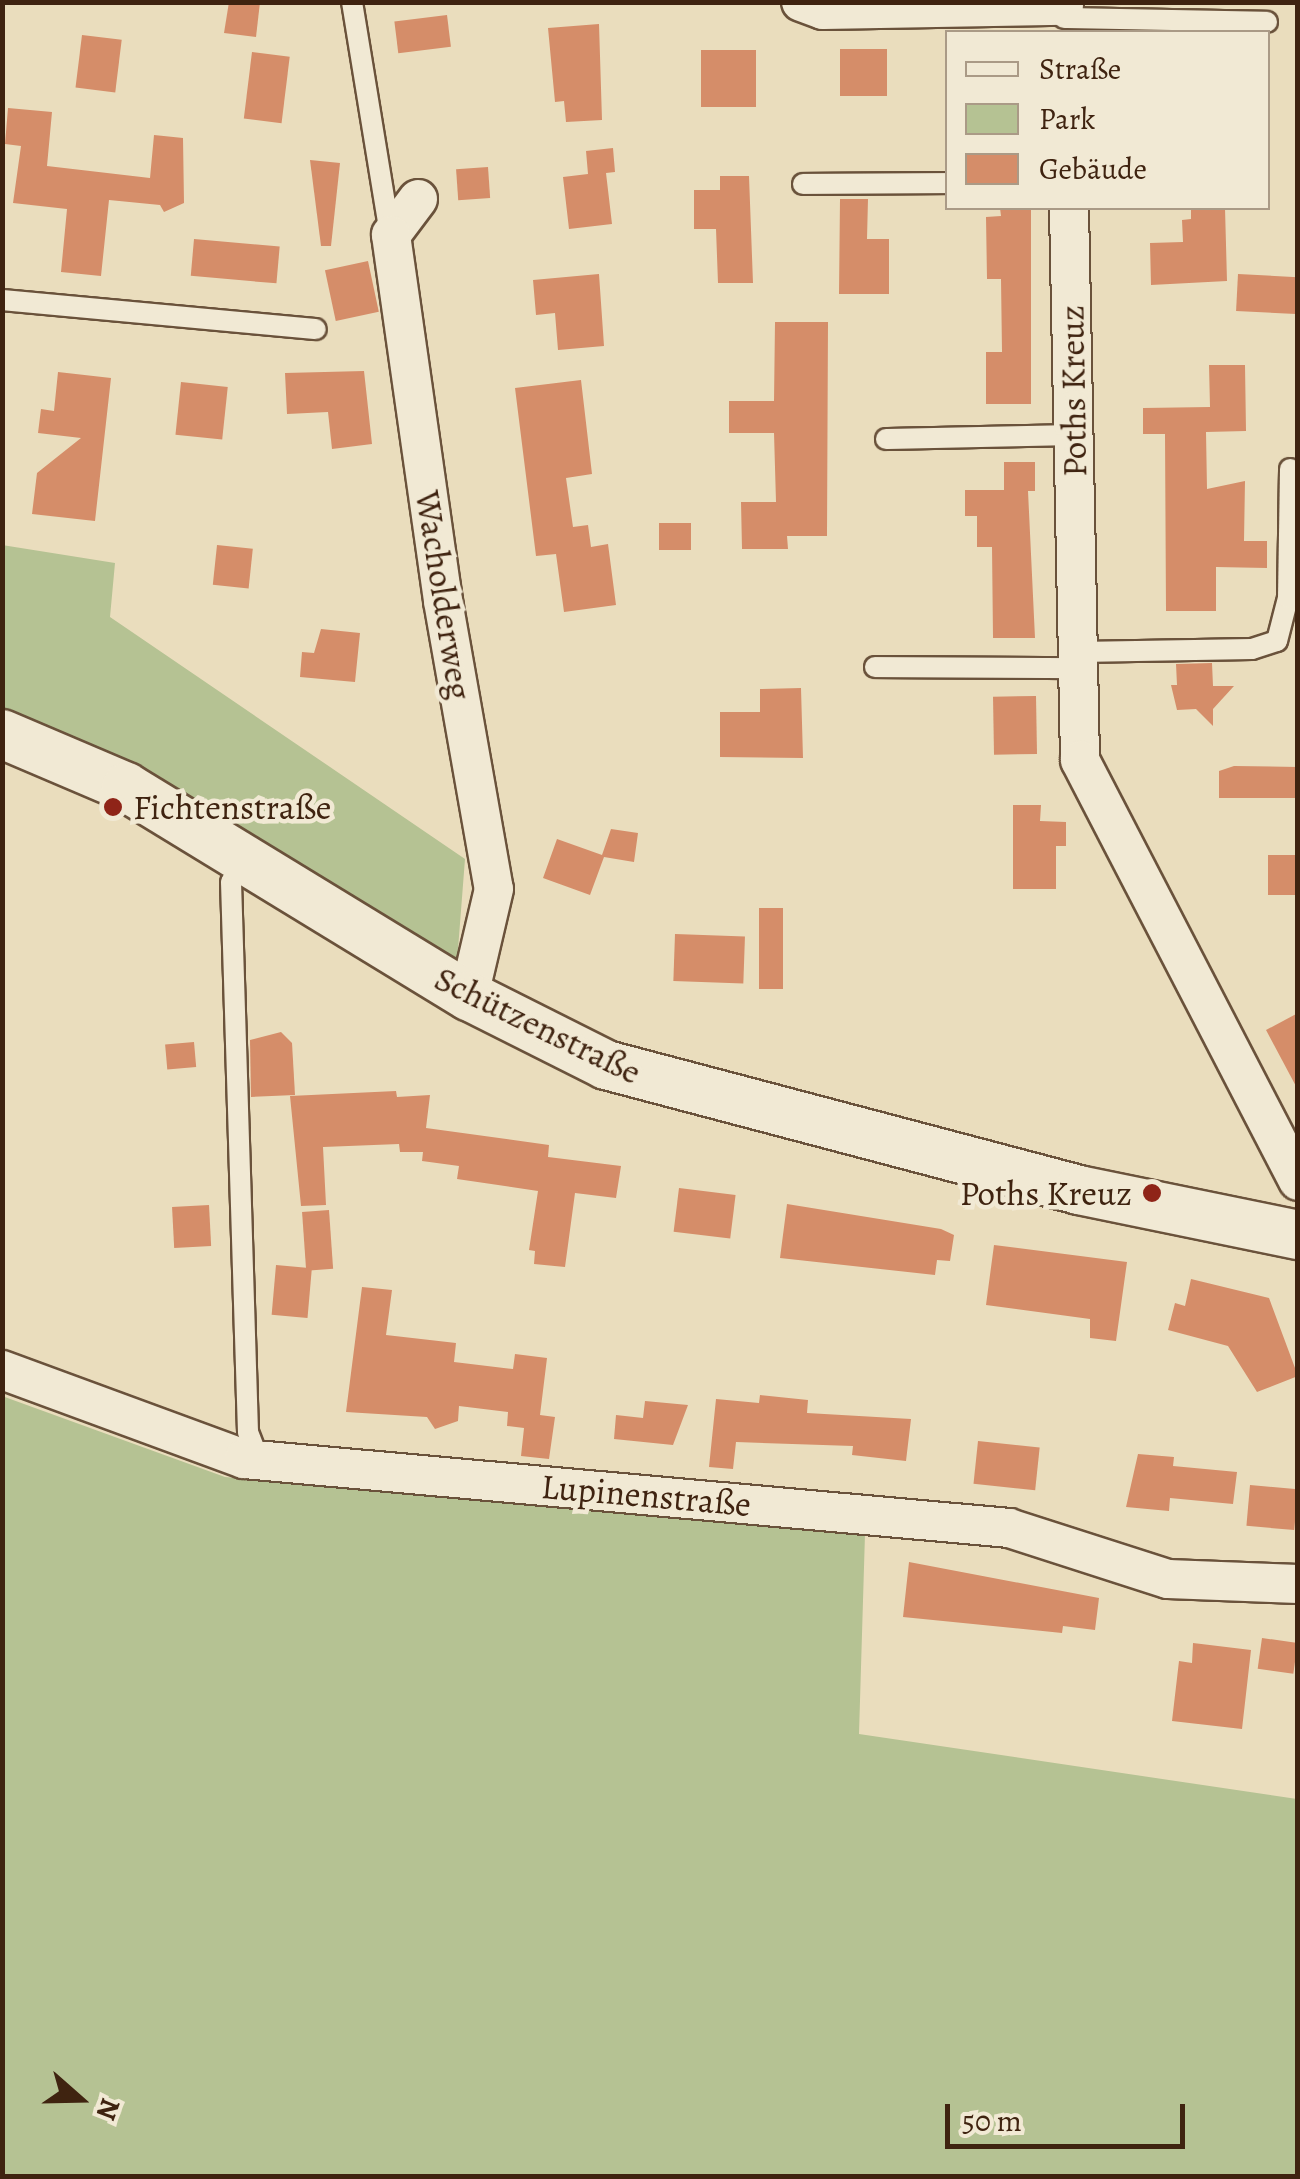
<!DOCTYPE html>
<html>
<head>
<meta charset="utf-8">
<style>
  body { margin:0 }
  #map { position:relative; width:1300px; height:2179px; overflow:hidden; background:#eaddbd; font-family:Alegreya,serif }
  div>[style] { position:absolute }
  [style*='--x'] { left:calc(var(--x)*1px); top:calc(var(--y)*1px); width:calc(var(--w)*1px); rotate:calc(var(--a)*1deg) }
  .green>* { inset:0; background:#b5c293 }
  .building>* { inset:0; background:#d58d69; transform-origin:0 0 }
  .roads { filter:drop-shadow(2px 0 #6a523b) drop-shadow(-2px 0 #6a523b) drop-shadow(0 2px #6a523b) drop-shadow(0 -2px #6a523b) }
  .service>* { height:20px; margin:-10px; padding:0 10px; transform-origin:10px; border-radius:10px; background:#f1e9d4 }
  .minor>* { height:38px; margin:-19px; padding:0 19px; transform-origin:19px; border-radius:19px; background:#f1e9d4 }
  .tertiary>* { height:48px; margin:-24px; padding:0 24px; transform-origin:24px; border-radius:24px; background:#f1e9d4 }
  .dots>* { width:28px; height:28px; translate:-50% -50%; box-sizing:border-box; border:5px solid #f1e9d4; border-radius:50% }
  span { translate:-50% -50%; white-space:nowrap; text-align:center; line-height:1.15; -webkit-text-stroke:9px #f1e9d4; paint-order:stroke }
  .street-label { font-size:35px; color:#3f2310 }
  .poi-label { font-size:35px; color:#3f2310 }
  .left { translate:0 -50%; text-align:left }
  .right { translate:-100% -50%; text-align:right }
  .frame { position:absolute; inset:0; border:5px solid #3f2310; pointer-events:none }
  .legend { position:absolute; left:945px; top:30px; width:325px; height:180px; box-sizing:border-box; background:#f1e9d4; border:2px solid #aa9a86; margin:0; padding:12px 18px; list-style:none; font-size:30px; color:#3f2310 }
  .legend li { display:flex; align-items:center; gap:20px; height:50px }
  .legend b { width:50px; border:2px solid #aa9a86 }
  .north { position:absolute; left:30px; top:2049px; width:100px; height:100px; -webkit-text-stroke:8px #f1e9d4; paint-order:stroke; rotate:110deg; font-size:28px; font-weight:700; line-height:40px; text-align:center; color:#3f2310 }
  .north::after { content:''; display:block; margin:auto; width:35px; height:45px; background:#3f2310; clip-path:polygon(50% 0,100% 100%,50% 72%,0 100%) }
  .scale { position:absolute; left:945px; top:2104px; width:240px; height:45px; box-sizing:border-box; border:5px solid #3f2310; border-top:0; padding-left:12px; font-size:30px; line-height:35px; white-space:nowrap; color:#3f2310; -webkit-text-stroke:8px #f1e9d4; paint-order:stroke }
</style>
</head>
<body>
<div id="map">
  <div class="green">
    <i style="clip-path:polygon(2px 545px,115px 563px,110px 617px,465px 859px,457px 962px,3px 713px)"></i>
    <i style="clip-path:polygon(2px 1396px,225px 1477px,865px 1534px,859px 1734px,1297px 1799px,1297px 2176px,3px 2176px)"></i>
  </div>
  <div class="building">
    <i style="clip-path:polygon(229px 2px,260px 2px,256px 37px,224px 33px)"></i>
    <i style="left:447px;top:15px;width:32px;height:53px;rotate:83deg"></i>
    <i style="clip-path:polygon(599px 24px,602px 120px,566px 122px,564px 101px,555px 102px,548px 28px)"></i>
    <i style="left:82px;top:35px;width:40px;height:53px;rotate:7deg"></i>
    <i style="left:840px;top:49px;width:47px;height:47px"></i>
    <i style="left:701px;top:50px;width:55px;height:57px"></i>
    <i style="left:252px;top:52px;width:38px;height:67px;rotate:7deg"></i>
    <i style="clip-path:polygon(8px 108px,52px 112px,47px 166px,150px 178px,154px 135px,183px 138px,184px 203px,164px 212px,160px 205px,109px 200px,101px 276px,61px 272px,67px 209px,13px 203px,21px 146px,5px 144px)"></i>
    <i style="clip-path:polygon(613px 148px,615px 172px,606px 173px,612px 224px,569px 229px,563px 177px,588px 174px,586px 151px)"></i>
    <i style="clip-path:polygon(310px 160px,340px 163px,331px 246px,321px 246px)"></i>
    <i style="left:488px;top:167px;width:31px;height:32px;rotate:86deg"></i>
    <i style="clip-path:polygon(720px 176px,749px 176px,753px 283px,718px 283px,716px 229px,694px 229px,694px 190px,720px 190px)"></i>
    <i style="clip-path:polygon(840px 199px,868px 199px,867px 239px,889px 239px,889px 294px,839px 294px)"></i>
    <i style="clip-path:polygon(1000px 208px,1031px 208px,1031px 404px,986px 404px,986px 352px,1002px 352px,1001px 279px,987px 279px,986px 217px,1001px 216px)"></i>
    <i style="clip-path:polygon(1191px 208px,1225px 208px,1227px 281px,1151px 285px,1150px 243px,1183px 242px,1182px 220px,1191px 219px)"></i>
    <i style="left:194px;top:239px;width:86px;height:37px;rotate:5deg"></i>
    <i style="left:368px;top:261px;width:52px;height:44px;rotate:78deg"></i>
    <i style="clip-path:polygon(599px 274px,604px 346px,558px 350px,555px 313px,536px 315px,533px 280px)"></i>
    <i style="left:1238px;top:274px;width:60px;height:37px;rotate:3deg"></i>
    <i style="clip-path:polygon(775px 322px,828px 322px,827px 536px,787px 536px,788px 549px,742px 549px,741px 502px,776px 502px,774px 433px,729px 433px,729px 401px,774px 401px)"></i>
    <i style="clip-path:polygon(1209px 365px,1245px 365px,1246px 431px,1206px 432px,1207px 489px,1245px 481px,1244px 541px,1267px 541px,1267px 568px,1216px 567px,1216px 611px,1166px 611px,1165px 434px,1143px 434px,1143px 408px,1210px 407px)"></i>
    <i style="clip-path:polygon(364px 371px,372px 444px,332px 449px,328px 412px,287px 414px,285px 373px)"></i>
    <i style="clip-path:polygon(58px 372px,111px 378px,95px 521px,32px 514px,37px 473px,81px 438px,38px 433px,41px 409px,54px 411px)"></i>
    <i style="clip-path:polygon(581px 380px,592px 474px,566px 478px,573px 527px,588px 525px,591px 547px,608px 544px,616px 605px,564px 612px,556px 554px,536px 556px,515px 388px)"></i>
    <i style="left:181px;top:382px;width:47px;height:53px;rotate:6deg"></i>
    <i style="clip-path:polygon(1004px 462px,1035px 462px,1035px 491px,1028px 491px,1035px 638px,993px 638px,992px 547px,977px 547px,977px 516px,965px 516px,965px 490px,1004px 490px)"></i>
    <i style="left:659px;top:523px;width:32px;height:27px"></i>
    <i style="left:217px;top:545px;width:36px;height:40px;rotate:6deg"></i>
    <i style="clip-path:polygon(321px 629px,360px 633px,355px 682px,300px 677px,302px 652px,314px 653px)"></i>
    <i style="clip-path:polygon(1212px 663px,1213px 686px,1234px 686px,1213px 709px,1213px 726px,1196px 709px,1177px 710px,1171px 685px,1177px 685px,1176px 664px)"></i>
    <i style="clip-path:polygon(801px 688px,803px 758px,720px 757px,720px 712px,760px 712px,760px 689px)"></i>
    <i style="left:1036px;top:696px;width:58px;height:43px;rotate:89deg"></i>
    <i style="clip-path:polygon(1234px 766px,1298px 767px,1298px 798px,1219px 798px,1219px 771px)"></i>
    <i style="clip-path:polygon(1013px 805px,1041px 805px,1040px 821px,1066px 822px,1066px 846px,1056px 846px,1056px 889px,1013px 889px)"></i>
    <i style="clip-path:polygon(611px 829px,638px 833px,634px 862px,604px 857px,590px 895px,543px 878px,557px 839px,602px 855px)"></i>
    <i style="left:1268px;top:855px;width:30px;height:40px"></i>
    <i style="left:759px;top:908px;width:24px;height:81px"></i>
    <i style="left:675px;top:934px;width:70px;height:47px;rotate:2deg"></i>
    <i style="clip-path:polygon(1298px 1013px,1298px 1090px,1266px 1030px)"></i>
    <i style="clip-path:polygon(281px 1032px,292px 1043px,295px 1095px,251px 1097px,250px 1040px)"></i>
    <i style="left:194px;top:1042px;width:25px;height:29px;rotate:85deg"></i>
    <i style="clip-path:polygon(396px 1091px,397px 1097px,430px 1095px,426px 1128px,549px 1145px,548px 1157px,621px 1166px,616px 1198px,575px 1193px,565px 1267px,534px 1264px,535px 1251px,529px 1250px,538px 1191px,457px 1179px,459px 1166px,422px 1161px,423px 1152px,400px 1152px,399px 1144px,323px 1147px,326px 1205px,301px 1206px,290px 1096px)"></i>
    <i style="left:679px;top:1188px;width:57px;height:44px;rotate:7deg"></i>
    <i style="clip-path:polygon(787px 1204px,941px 1229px,954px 1235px,950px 1261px,937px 1260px,935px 1275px,780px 1258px)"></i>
    <i style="left:209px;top:1205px;width:41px;height:37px;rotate:87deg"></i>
    <i style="left:329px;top:1210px;width:59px;height:27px;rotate:86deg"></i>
    <i style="clip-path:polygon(994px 1245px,1127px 1262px,1116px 1341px,1090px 1338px,1090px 1319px,986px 1305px)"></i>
    <i style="left:276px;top:1265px;width:36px;height:50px;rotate:5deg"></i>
    <i style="clip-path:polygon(1191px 1279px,1269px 1298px,1298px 1376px,1257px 1392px,1228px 1346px,1168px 1330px,1175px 1303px,1185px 1306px)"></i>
    <i style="clip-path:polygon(362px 1287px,392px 1290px,386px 1335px,456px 1343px,454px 1362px,513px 1369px,515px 1354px,547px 1358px,540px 1415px,555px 1417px,549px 1459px,521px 1456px,524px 1428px,507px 1426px,508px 1412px,459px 1406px,458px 1421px,435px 1429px,427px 1417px,346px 1412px)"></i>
    <i style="clip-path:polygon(760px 1395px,808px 1400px,807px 1413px,911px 1419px,906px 1461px,852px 1455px,853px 1446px,736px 1442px,733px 1469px,709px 1467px,716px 1399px,759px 1403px)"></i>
    <i style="clip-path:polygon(645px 1401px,688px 1405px,673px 1445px,614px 1439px,616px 1415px,643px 1418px)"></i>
    <i style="left:978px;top:1441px;width:62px;height:43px;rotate:6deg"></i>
    <i style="clip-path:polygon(1138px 1454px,1174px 1457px,1173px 1466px,1237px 1472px,1233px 1504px,1170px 1498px,1169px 1511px,1126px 1507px)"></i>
    <i style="left:1250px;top:1485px;width:48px;height:41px;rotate:5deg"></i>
    <i style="clip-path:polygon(909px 1562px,1099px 1598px,1095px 1630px,1063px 1626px,1062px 1633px,903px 1617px)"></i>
    <i style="left:1262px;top:1638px;width:36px;height:31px;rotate:8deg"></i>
    <i style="clip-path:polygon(1193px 1643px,1251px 1650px,1242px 1729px,1172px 1721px,1179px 1661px,1192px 1663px)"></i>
  </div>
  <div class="roads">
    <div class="service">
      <i style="--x:352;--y:2;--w:234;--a:80.7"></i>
      <i style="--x:1064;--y:18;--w:203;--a:1.1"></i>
      <i style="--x:803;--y:184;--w:145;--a:-0.4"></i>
      <i style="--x:2;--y:300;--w:315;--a:5.3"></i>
      <i style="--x:886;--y:439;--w:189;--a:-1.2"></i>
      <i style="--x:1079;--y:652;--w:173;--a:-1"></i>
      <i style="--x:1252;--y:649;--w:26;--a:-18"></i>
      <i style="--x:1277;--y:641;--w:44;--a:-75.7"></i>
      <i style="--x:1288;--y:598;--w:129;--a:-89.1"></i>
      <i style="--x:875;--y:667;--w:205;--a:0.3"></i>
      <i style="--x:244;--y:858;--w:27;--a:118"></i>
      <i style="--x:231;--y:882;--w:550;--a:88.23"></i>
      <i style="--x:248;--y:1432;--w:31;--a:69"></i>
    </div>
    <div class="minor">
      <i style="--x:801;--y:2;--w:23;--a:20"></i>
      <i style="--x:823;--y:10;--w:241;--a:-1"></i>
      <i style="--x:418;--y:199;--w:45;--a:126.9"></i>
      <i style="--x:391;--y:235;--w:370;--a:81.9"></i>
      <i style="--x:443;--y:601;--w:292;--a:80"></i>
      <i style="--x:494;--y:889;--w:110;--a:103.2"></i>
      <i style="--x:1069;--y:208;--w:552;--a:88.86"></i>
      <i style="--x:1080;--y:760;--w:474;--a:62.6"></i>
      <i style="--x:2;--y:1370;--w:258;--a:20.2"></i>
      <i style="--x:244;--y:1459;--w:768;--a:5.15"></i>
      <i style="--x:1009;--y:1528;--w:167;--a:17.8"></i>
      <i style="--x:1168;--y:1579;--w:130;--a:2.2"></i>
    </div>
    <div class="tertiary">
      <i style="--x:2;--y:734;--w:135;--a:23.1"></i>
      <i style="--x:126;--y:787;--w:402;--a:31.4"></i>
      <i style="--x:469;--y:996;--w:153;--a:26.7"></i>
      <i style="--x:606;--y:1065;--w:489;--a:14.8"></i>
      <i style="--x:1079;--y:1190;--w:224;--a:11.6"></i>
    </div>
  </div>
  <div class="dots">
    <i style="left:113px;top:807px;background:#8f2418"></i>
    <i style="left:1152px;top:1193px;background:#8f2418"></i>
  </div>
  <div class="street-label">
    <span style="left:1073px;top:391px;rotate:-91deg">Poths Kreuz</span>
    <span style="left:444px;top:595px;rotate:81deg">Wacholderweg</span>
    <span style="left:538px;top:1025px;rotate:26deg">Schützenstraße</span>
    <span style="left:646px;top:1495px;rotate:5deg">Lupinenstraße</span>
  </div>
  <div class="poi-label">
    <span class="left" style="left:133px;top:807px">Fichtenstraße</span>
    <span class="right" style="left:1132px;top:1193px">Poths Kreuz</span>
  </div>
  <div class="frame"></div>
  <ul class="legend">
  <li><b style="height:12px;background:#f1e9d4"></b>Straße</li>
  <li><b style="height:28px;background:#b5c293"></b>Park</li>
  <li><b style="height:28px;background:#d58d69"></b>Gebäude</li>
  </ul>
  <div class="north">N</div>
  <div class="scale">50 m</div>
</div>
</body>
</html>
